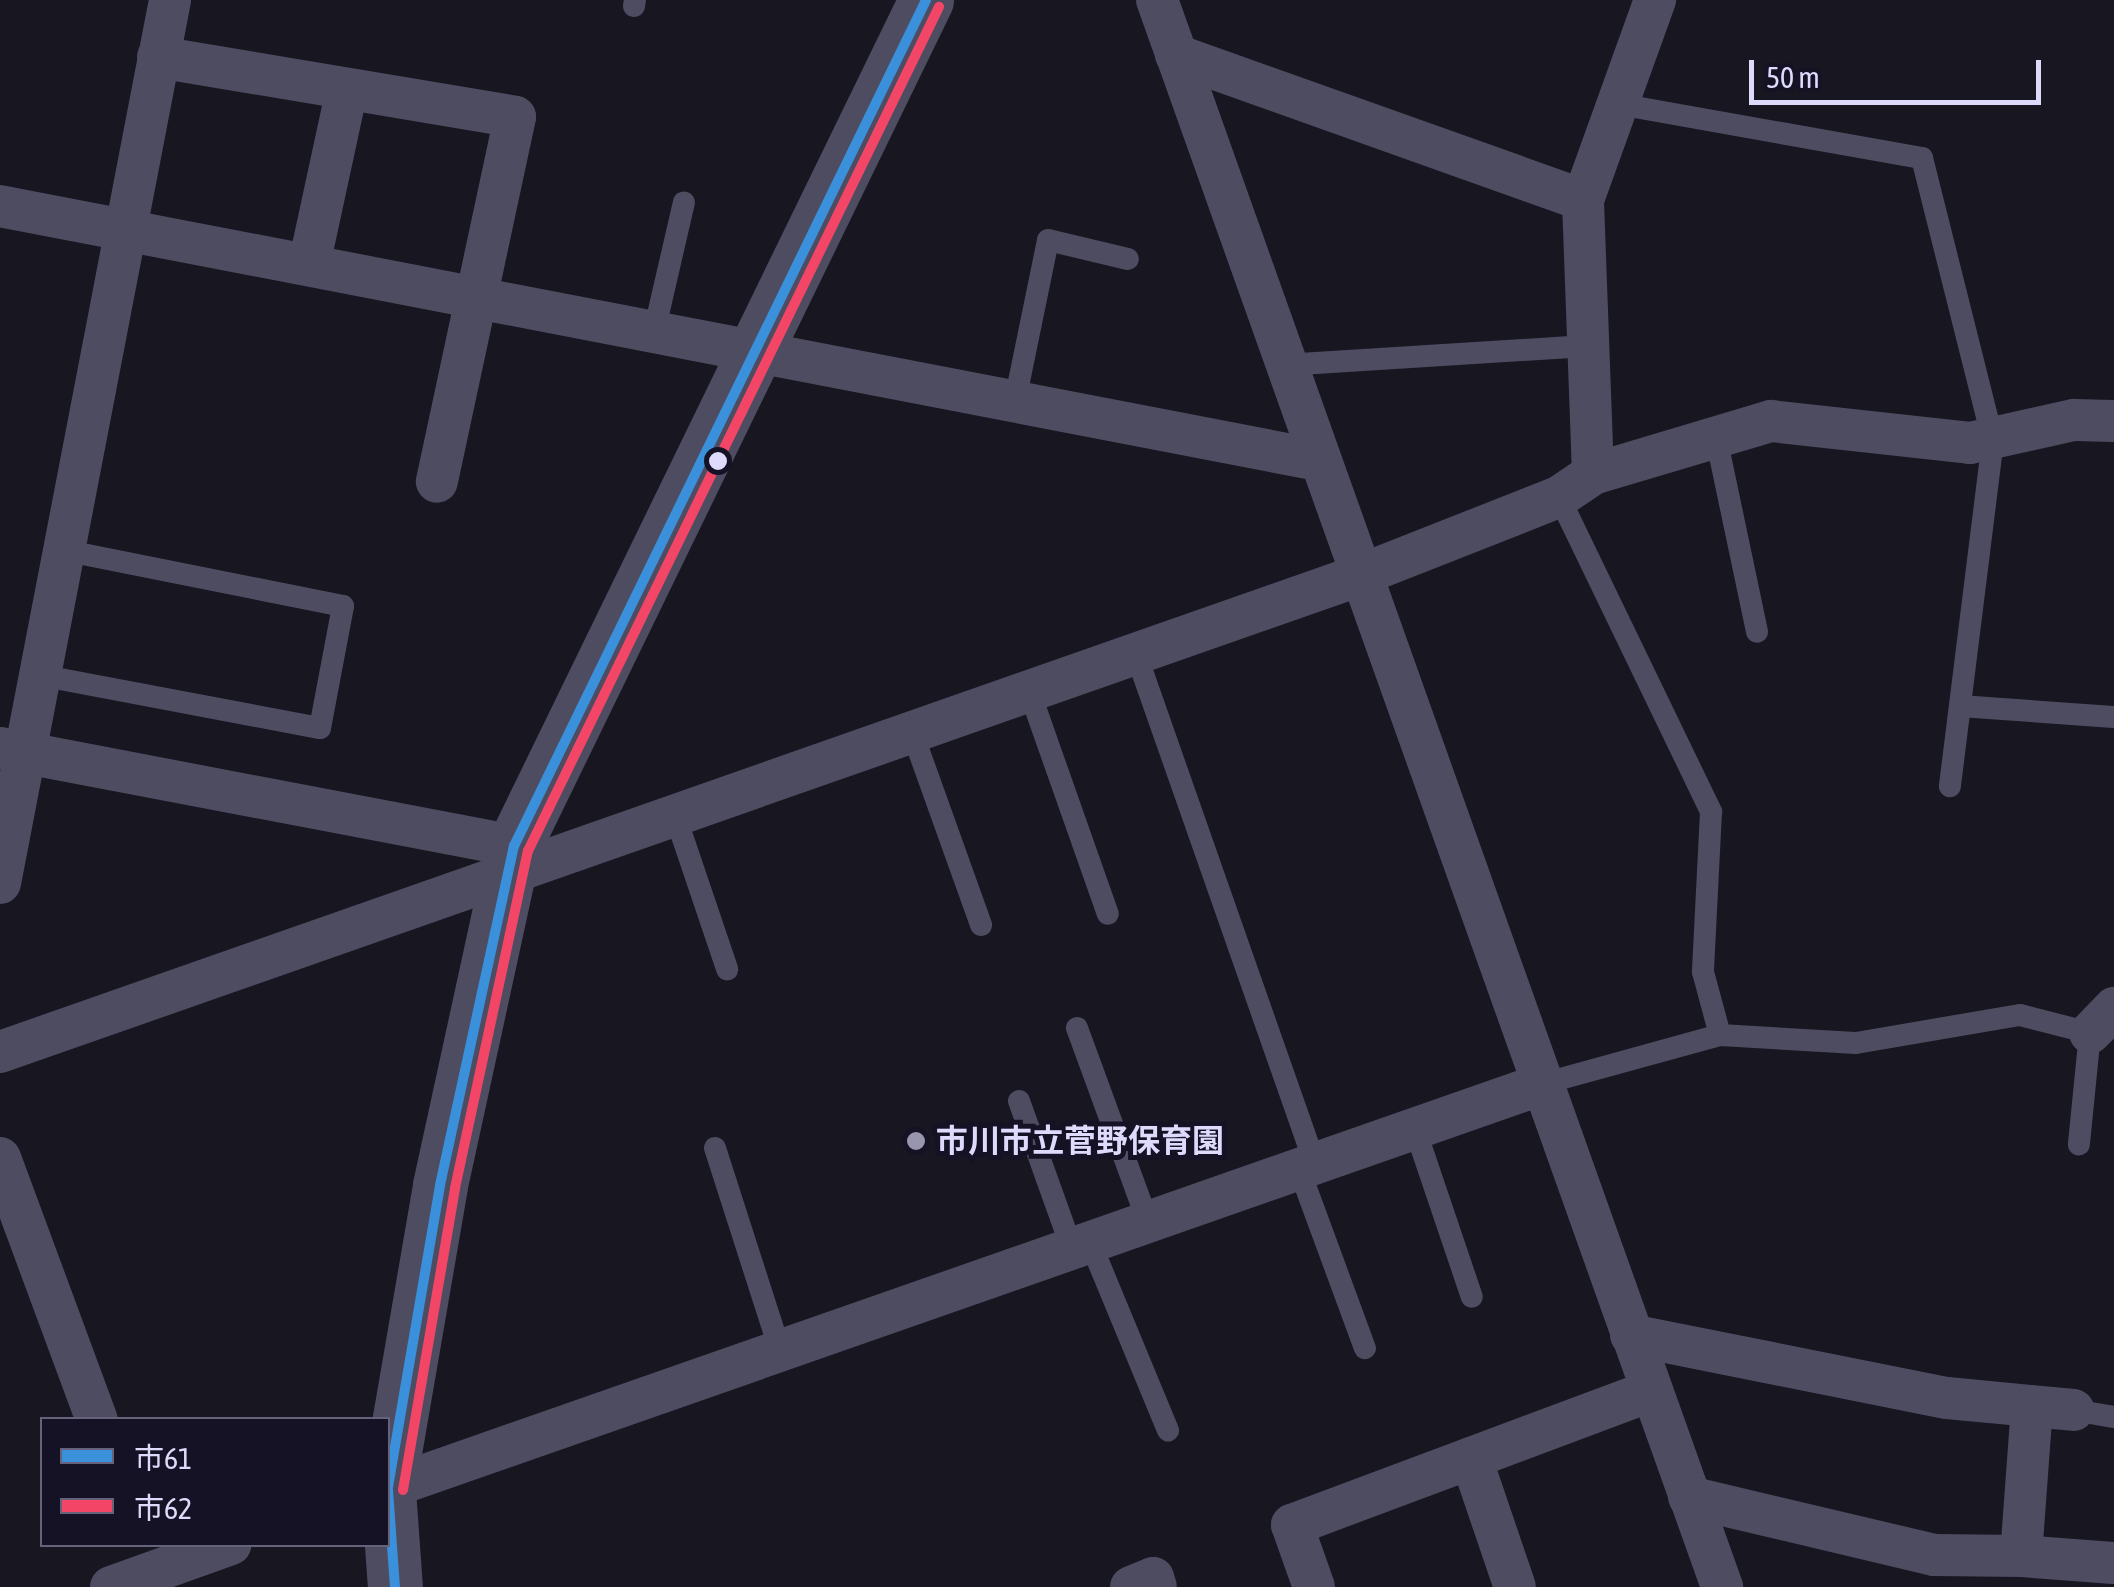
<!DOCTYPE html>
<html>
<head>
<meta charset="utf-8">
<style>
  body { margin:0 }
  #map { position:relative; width:2114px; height:1587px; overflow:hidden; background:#181621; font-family:"Asap Condensed","Noto Sans JP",sans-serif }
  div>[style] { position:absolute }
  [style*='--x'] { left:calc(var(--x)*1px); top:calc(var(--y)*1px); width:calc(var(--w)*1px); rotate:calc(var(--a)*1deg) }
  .service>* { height:22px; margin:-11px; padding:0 11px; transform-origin:11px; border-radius:11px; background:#4d4c61 }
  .minor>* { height:42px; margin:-21px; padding:0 21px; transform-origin:21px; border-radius:21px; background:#4d4c61 }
  .tertiary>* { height:55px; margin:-27.5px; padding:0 27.5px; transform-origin:27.5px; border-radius:27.5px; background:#4d4c61 }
  .bus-1>* { height:10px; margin:-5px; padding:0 5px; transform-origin:5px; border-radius:5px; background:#3a90db }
  .bus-2>* { height:10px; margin:-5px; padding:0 5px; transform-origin:5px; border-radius:5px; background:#f34667 }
  .dots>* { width:28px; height:28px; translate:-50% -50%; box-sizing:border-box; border:5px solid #151225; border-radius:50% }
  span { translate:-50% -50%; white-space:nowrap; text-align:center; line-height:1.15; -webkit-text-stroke:10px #151225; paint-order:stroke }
  .poi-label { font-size:32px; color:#dddafb; font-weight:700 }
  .left { translate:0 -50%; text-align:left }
  .legend { position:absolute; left:40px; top:1417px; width:350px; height:130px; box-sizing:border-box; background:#151225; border:2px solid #65627b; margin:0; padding:12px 18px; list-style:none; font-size:30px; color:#dddafb }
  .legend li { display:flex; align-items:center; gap:20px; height:50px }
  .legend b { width:50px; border:2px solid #65627b }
  .scale { position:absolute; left:1749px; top:60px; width:292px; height:45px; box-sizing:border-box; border:5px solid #dddafb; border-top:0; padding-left:12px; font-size:30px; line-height:35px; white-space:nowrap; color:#dddafb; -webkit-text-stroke:8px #151225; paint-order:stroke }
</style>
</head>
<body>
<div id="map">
  <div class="service">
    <i style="--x:634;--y:6;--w:6;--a:-81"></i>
    <i style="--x:1618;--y:104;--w:309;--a:10.1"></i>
    <i style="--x:1922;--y:158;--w:291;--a:75.9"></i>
    <i style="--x:1993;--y:440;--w:349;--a:97.1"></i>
    <i style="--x:654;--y:332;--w:133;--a:-77"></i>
    <i style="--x:1284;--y:365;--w:303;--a:-3.6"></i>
    <i style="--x:1015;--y:401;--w:164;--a:-78.4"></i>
    <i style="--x:1048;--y:240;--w:82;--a:13.4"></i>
    <i style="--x:1716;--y:437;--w:199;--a:78.1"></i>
    <i style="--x:1559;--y:497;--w:350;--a:64.2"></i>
    <i style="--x:1711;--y:812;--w:160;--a:92.9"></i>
    <i style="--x:1703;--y:972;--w:65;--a:74.9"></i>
    <i style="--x:1136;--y:654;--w:541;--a:70.66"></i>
    <i style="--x:39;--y:675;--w:286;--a:10.7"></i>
    <i style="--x:320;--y:728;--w:124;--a:-79.3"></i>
    <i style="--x:343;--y:606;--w:286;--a:-168.7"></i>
    <i style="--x:1030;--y:693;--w:234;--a:70.6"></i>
    <i style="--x:1960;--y:706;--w:154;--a:4.1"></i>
    <i style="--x:912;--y:732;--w:205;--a:70.3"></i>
    <i style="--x:675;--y:815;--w:163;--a:71.3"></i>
    <i style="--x:1077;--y:1028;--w:207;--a:69.9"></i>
    <i style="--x:1542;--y:1084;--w:185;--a:-15.4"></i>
    <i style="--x:1720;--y:1035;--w:136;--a:3.4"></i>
    <i style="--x:1856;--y:1043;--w:166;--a:-9.7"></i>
    <i style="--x:2020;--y:1015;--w:72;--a:14.4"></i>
    <i style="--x:2090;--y:1033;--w:112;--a:95.7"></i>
    <i style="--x:1019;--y:1101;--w:157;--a:70.3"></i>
    <i style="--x:1415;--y:1129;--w:177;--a:71.3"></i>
    <i style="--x:715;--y:1148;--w:213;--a:72.2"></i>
    <i style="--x:1299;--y:1169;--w:191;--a:69.8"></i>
    <i style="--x:1090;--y:1242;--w:204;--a:67.5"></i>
    <i style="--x:2073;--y:1410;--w:42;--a:9.7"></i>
  </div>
  <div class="minor">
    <i style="--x:1157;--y:0;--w:1685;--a:70.4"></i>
    <i style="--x:1176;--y:55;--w:432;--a:19.6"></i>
    <i style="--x:158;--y:57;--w:362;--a:9.5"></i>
    <i style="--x:515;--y:117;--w:373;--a:102.1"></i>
    <i style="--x:0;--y:206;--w:1342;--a:10.91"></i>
    <i style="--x:309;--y:265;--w:180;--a:-77.8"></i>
    <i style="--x:1593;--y:474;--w:274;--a:-92.1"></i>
    <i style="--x:1583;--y:200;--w:213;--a:-70.2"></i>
    <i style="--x:0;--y:748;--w:523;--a:10.79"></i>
    <i style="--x:0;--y:883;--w:899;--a:-79.1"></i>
    <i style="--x:2090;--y:1033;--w:35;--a:-46"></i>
    <i style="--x:0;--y:1052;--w:1439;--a:-19.32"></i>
    <i style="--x:1358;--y:576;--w:216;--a:-21.5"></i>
    <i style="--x:1559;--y:497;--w:41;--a:-34.1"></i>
    <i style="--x:1593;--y:474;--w:186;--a:-16.6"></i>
    <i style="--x:1771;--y:421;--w:200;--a:6.3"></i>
    <i style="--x:1970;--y:443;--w:107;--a:-12.5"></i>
    <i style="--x:2074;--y:420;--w:40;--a:1.4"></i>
    <i style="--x:0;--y:1158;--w:279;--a:69.7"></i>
    <i style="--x:1631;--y:1335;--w:322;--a:11.3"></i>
    <i style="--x:1947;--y:1398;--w:127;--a:5.4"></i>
    <i style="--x:1471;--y:1458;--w:136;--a:71.2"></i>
    <i style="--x:388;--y:1488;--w:1223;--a:-19.29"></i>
    <i style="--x:1689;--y:1497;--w:252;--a:13.3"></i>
    <i style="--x:1934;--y:1555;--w:87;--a:0.7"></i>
    <i style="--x:2021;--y:1556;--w:150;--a:-85.8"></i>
    <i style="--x:2021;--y:1556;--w:93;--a:4.3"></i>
    <i style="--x:111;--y:1587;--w:127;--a:-19.7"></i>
    <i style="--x:1131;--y:1587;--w:24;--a:-22"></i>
    <i style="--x:1153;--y:1578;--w:9;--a:72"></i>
    <i style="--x:1314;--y:1587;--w:66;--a:-109.5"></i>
    <i style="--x:1292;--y:1525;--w:383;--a:-20.5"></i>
  </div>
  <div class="tertiary">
    <i style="--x:388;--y:1487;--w:306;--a:-80.2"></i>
    <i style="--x:440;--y:1185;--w:347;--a:-77.7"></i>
    <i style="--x:514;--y:846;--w:941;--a:-64.03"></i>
    <i style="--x:388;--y:1490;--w:97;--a:85.9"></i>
  </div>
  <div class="bus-1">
    <i style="--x:388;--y:1487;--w:306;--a:-80.2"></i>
    <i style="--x:440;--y:1185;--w:347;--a:-77.7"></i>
    <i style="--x:514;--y:846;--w:941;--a:-64.03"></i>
    <i style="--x:388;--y:1490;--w:97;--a:85.9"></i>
  </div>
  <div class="bus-2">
    <i style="--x:403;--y:1490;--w:306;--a:-80.2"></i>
    <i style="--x:455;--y:1188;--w:345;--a:-77.8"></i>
    <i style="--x:528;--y:851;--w:939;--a:-64.04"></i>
  </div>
  <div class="dots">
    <i style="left:718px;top:461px;background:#dddafb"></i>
    <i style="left:916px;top:1141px;background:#9895af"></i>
  </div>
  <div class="poi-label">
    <span class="left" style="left:936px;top:1141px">市川市立菅野保育園</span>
  </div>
  <ul class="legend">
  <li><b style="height:12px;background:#3a90db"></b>市61</li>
  <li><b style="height:12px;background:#f34667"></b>市62</li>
  </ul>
  <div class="scale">50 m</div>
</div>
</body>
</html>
